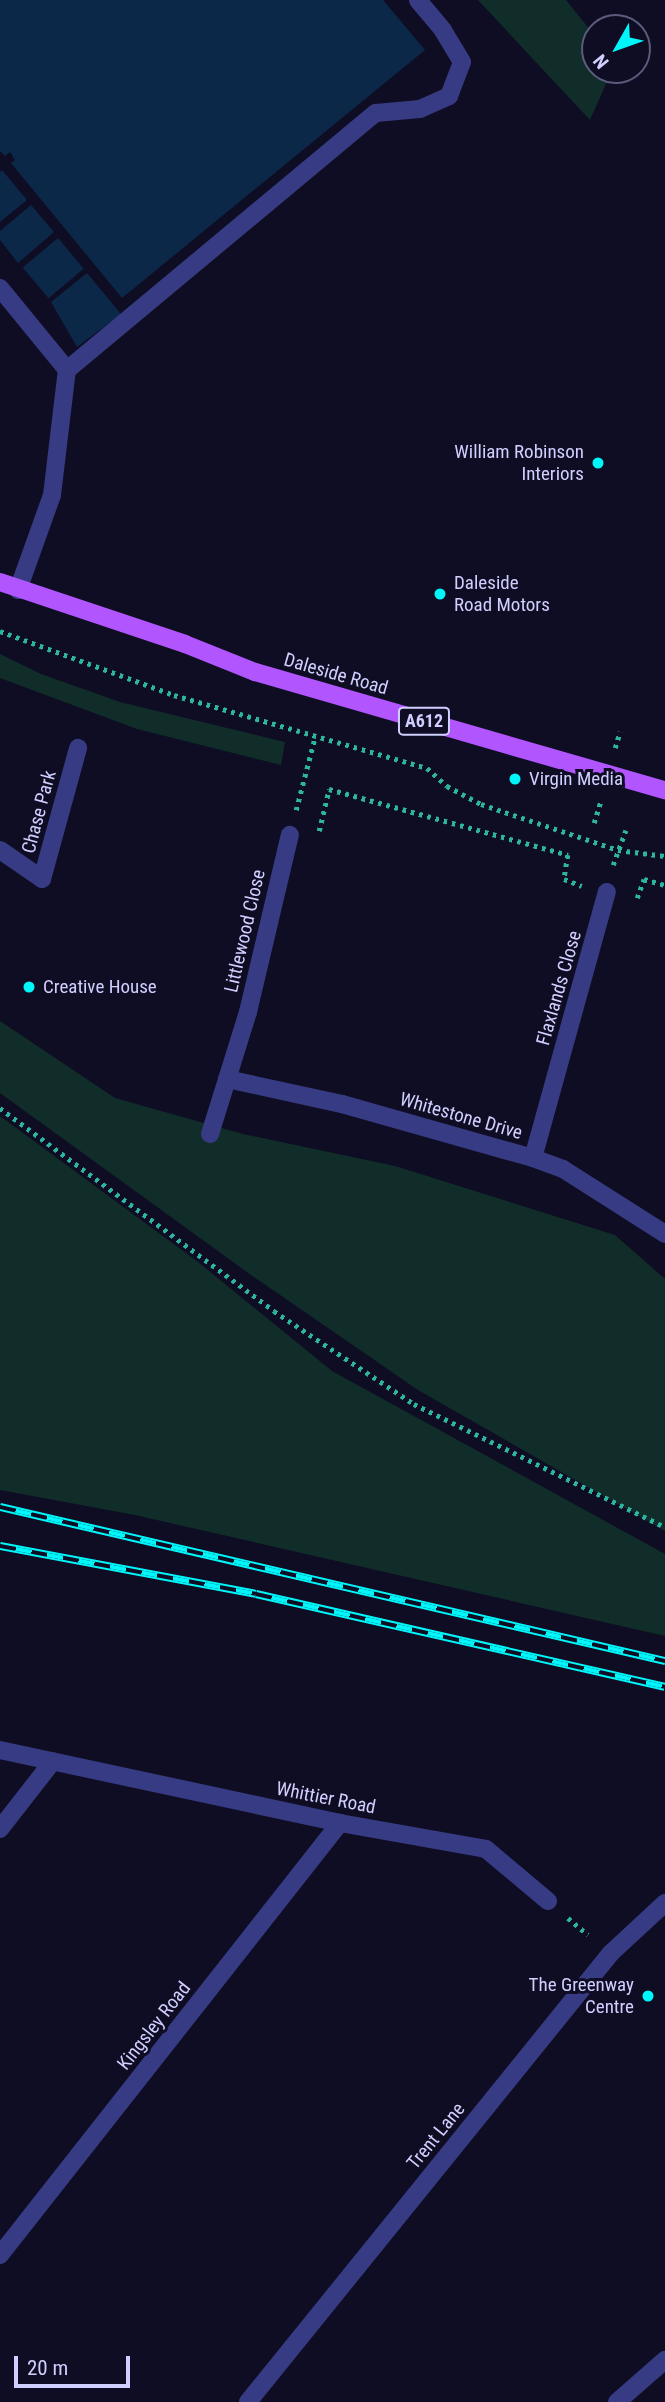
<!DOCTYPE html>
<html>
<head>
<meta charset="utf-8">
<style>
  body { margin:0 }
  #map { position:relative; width:665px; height:2402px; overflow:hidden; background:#0f0d23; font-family:"Roboto Condensed",sans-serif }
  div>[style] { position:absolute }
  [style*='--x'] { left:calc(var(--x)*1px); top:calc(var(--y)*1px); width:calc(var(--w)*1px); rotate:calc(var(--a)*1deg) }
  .green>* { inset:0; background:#102d29 }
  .water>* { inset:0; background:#0b2848; transform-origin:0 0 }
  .path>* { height:4.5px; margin-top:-2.25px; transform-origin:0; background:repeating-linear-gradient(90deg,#2cb6a2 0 3.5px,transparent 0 8.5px) }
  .service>* { height:18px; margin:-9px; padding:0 9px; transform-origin:9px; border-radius:9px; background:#373b83 }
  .minor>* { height:18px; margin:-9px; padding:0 9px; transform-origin:9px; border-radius:9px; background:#373b83 }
  .primary>* { height:18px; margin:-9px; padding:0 9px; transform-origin:9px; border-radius:9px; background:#b156ff }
  .rail>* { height:8px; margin-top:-4px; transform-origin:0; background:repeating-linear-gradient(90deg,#0f0d23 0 16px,#00f7fa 0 32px); box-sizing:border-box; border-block:2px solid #00f7fa }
  .dots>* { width:19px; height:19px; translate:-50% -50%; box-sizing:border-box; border:4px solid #0f0d23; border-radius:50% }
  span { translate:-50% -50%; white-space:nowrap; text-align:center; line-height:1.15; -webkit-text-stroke:6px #0f0d23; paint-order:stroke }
  .shield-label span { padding:2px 5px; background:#0f0d23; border:2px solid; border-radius:5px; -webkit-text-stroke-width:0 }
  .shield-label { font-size:18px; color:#d0cfff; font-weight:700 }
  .poi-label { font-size:19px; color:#d0cfff }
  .right { translate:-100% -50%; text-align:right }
  .left { translate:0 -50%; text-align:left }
  .street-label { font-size:19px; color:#d0cfff }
  .north { position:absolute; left:581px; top:14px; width:70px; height:70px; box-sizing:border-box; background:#0f0d23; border:2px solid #5c5b7b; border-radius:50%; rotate:230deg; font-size:19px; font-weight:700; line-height:28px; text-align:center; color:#d0cfff }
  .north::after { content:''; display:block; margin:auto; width:24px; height:32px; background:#00f7fa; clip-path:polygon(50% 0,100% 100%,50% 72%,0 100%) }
  .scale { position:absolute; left:14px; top:2356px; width:116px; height:32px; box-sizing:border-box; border:4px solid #d0cfff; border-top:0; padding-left:9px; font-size:21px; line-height:24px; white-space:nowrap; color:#d0cfff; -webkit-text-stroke:5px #0f0d23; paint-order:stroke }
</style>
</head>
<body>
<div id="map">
  <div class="green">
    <i style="clip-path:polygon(478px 0,566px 0,595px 36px,595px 70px,612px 70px,590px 120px)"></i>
    <i style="clip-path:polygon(0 654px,41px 674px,120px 702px,285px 742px,281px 765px,137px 729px,0 678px)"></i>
    <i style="clip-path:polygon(0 1021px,115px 1098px,243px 1134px,395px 1166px,615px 1235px,665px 1279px,665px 1531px,418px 1390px,251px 1275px,0 1093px)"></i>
    <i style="clip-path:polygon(0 1116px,198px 1262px,332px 1371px,665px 1554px,665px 1636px,135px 1515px,0 1490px)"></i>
  </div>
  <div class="water">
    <i style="clip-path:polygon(0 0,383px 0,425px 50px,122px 298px,11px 163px,15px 160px,12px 155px,10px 152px,5px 156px,0 151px)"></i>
    <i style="clip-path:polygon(2px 170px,27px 200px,0 222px,0 172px)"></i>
    <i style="clip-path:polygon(31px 205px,54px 232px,18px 263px,0 240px,0 231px)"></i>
    <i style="left:58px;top:238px;width:40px;height:46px;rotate:50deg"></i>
    <i style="clip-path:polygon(87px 273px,121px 314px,77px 347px,51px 302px)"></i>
  </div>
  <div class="path">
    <i style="--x:0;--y:631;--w:185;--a:20.2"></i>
    <i style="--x:174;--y:695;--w:263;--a:16.1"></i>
    <i style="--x:427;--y:768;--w:27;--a:42"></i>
    <i style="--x:447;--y:786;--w:38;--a:28"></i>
    <i style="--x:481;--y:804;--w:145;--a:18.6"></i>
    <i style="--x:618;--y:850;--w:47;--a:7.3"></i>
    <i style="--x:615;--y:748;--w:17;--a:-73"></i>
    <i style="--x:296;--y:810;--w:75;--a:-75.4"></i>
    <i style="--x:594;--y:823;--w:24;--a:-73"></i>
    <i style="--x:319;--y:831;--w:43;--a:-76.6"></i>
    <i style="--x:329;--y:789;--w:248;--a:15.4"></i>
    <i style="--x:568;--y:855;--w:24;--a:99"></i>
    <i style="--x:564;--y:879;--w:19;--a:21"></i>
    <i style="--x:613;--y:865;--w:37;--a:-70"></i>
    <i style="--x:637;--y:898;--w:20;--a:-70"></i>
    <i style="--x:644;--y:879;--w:22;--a:16"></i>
    <i style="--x:0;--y:1108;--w:341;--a:36.5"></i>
    <i style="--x:274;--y:1311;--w:168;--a:33.6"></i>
    <i style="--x:414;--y:1404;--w:280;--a:26.1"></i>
    <i style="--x:568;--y:1918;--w:26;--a:40"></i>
  </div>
  <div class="service">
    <i style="--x:0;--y:288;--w:106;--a:50.7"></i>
    <i style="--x:18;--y:590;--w:101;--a:-70.3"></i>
    <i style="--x:52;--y:495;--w:126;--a:-83.2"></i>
    <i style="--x:67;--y:370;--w:402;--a:-39.8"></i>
    <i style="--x:376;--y:113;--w:44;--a:-5.2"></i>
    <i style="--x:420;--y:109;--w:32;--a:-24"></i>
    <i style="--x:449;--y:96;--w:36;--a:-69"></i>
    <i style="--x:462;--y:62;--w:37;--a:-121"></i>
    <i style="--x:443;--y:30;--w:39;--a:-130"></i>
    <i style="--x:0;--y:850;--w:51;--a:34.6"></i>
    <i style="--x:42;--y:879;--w:136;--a:-74.6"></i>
  </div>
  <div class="minor">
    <i style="--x:227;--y:1079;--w:118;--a:12.3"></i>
    <i style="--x:342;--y:1104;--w:198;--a:15.8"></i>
    <i style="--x:533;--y:1158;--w:32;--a:20"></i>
    <i style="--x:563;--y:1169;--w:121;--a:32.5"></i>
    <i style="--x:210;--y:1134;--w:128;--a:-72.7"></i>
    <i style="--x:248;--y:1012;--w:182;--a:-76.7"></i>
    <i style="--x:533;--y:1158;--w:276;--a:-74.5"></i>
    <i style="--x:0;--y:1750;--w:348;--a:12.1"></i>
    <i style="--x:340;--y:1823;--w:148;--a:10.1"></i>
    <i style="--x:486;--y:1849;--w:81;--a:40"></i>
    <i style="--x:0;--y:1829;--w:86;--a:-52.1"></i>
    <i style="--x:0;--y:2255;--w:550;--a:-51.8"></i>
    <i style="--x:248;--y:2402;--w:577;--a:-51.05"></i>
    <i style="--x:611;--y:1953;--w:74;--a:-42.8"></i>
    <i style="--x:617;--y:2402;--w:64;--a:-41.2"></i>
  </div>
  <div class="primary">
    <i style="--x:0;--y:582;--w:195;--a:18.5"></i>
    <i style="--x:185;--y:644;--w:75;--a:21.8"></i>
    <i style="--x:255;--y:672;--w:427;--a:16.1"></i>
  </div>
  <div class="rail">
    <i style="--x:0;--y:1507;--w:683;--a:13.04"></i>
    <i style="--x:0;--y:1546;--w:260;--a:10.6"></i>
    <i style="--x:256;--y:1594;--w:419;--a:12.8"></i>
  </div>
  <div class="dots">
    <i style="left:598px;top:463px;background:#00f7fa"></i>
    <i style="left:440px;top:594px;background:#00f7fa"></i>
    <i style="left:515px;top:779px;background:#00f7fa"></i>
    <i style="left:29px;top:987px;background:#00f7fa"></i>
    <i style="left:648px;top:1996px;background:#00f7fa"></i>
  </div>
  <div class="shield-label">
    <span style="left:424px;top:721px">A612</span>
  </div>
  <div class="poi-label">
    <span class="right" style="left:584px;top:463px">William Robinson<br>Interiors</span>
    <span class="left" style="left:454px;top:594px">Daleside<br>Road Motors</span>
    <span class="left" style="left:529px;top:779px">Virgin Media</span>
    <span class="left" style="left:43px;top:987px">Creative House</span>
    <span class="right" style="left:634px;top:1996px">The Greenway<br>Centre</span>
  </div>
  <div class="street-label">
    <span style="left:336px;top:674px;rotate:16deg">Daleside Road</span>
    <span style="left:39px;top:812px;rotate:-75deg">Chase Park</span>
    <span style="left:245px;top:931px;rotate:-77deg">Littlewood Close</span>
    <span style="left:559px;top:988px;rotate:-74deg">Flaxlands Close</span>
    <span style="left:461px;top:1116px;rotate:16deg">Whitestone Drive</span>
    <span style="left:326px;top:1798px;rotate:11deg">Whittier Road</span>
    <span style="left:154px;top:2026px;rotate:-52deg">Kingsley Road</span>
    <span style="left:436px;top:2136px;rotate:-51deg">Trent Lane</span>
  </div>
  <div class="north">N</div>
  <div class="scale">20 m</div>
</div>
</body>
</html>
